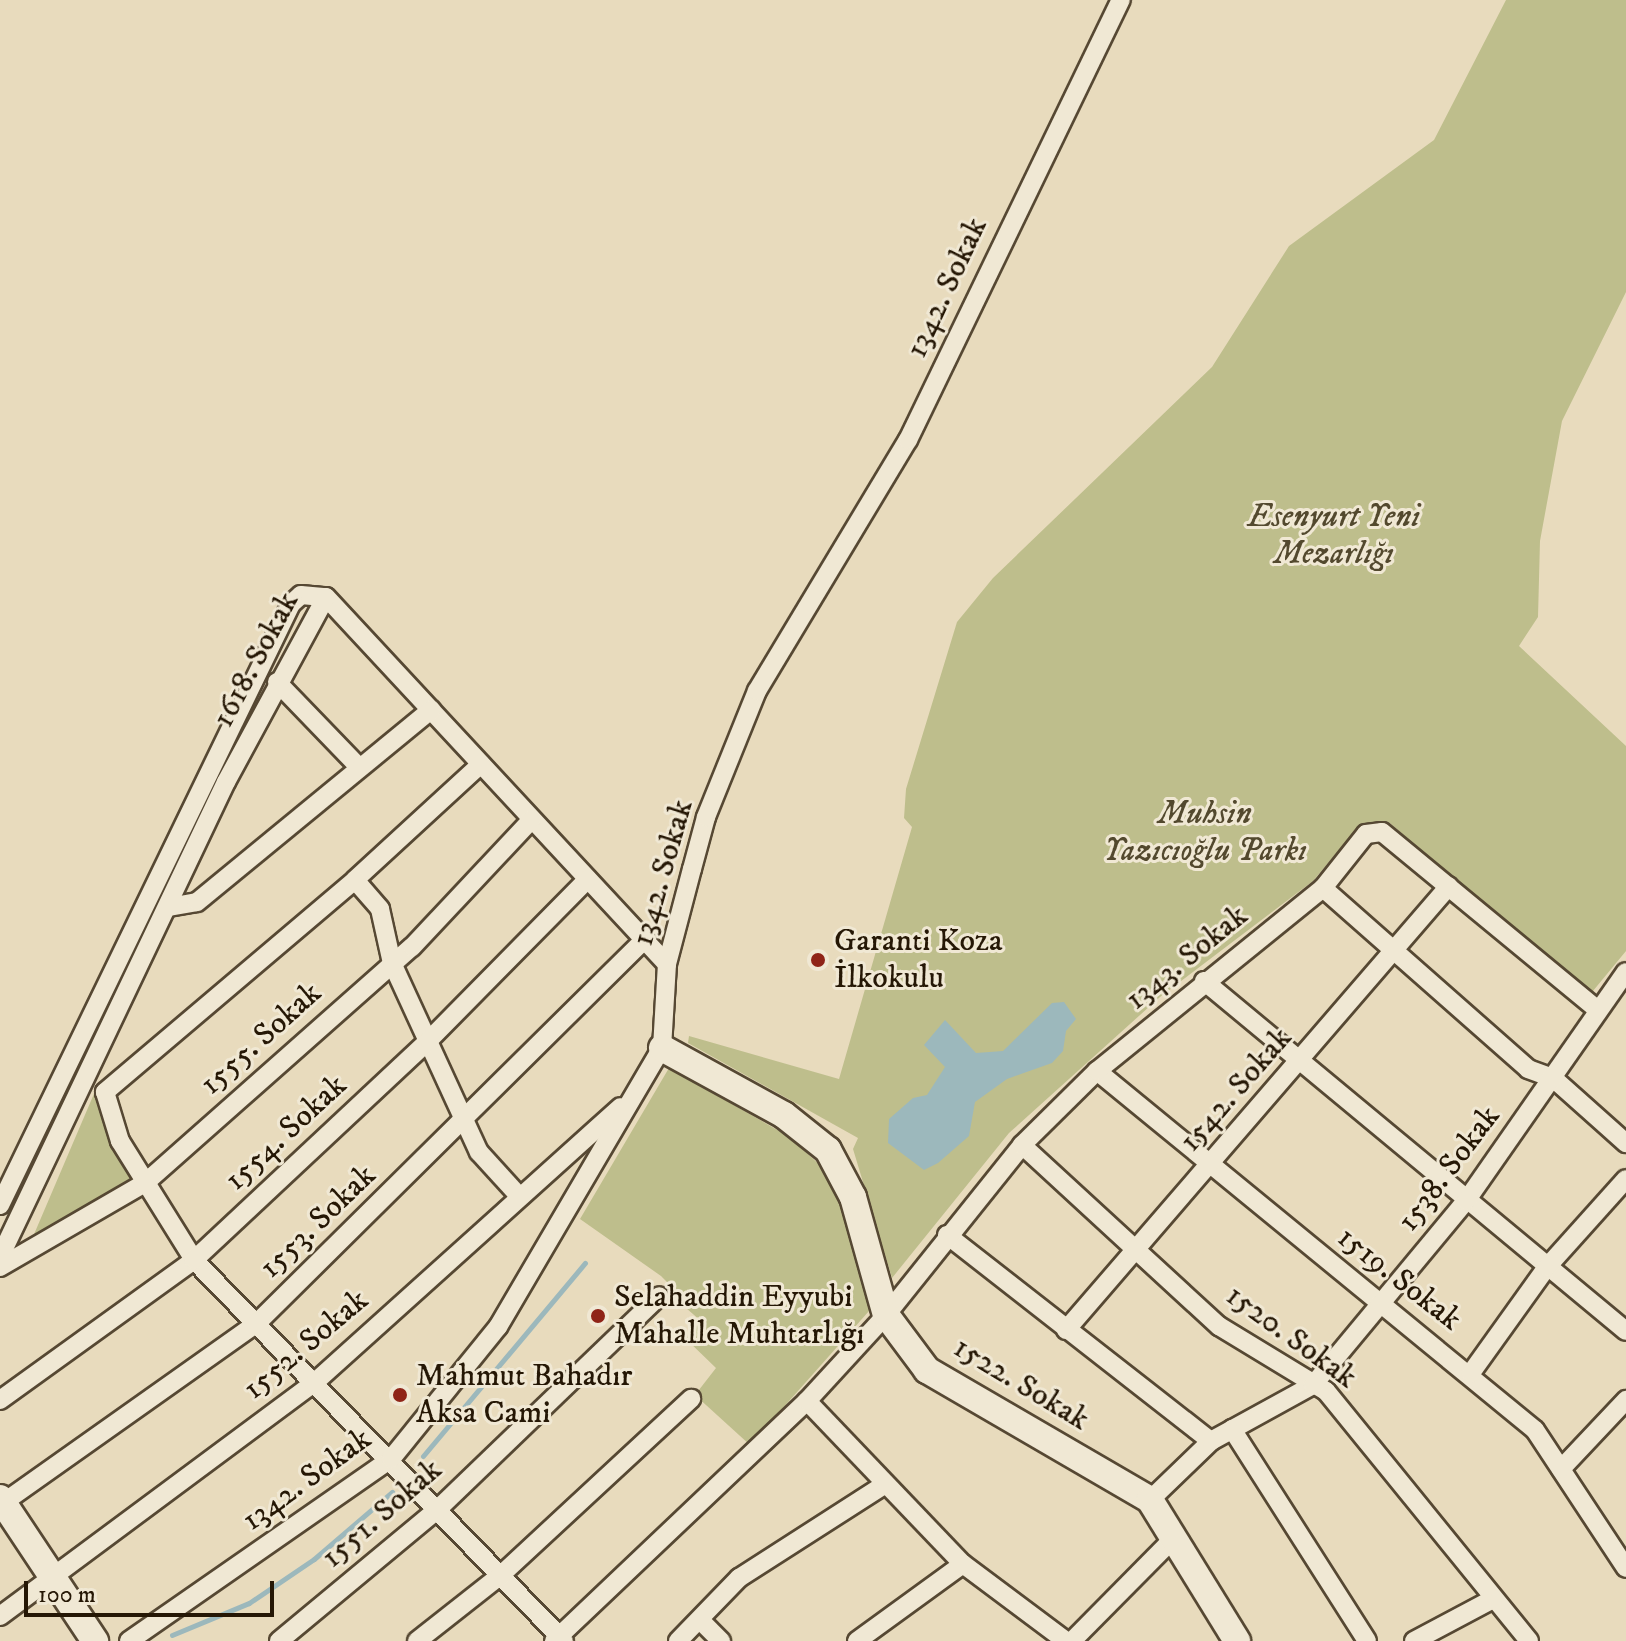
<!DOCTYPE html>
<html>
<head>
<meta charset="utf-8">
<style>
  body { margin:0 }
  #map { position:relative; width:1626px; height:1641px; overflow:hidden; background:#e8dbbd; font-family:"IM FELL DW Pica",serif }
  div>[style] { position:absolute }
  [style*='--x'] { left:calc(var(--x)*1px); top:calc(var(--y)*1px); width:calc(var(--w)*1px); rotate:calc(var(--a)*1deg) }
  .green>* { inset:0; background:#bebe8c }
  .water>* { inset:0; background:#9cb8bc }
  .stream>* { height:5px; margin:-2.5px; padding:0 2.5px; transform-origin:2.5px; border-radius:2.5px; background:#9cb8bc }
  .roads { filter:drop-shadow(2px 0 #564833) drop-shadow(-2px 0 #564833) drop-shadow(0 2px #564833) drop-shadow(0 -2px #564833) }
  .street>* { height:18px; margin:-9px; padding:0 9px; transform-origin:9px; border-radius:9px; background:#f0e8d4 }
  .secondary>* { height:26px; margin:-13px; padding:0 13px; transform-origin:13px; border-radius:13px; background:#f0e8d4 }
  .dots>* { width:22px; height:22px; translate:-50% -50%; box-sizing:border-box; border:4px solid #f0e8d4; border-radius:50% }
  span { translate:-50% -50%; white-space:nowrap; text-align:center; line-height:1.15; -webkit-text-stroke:6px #f0e8d4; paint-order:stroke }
  .street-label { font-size:32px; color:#251705 }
  .park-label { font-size:32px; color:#53492e; font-style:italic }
  .poi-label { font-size:32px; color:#251705 }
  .left { translate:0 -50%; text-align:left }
  .scale { position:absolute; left:24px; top:1581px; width:250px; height:36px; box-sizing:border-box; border:4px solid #251705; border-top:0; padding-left:10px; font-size:24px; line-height:28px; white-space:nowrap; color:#251705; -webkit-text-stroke:6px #f0e8d4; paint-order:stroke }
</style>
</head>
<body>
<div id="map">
  <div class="green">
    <i style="clip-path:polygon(1506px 0,1626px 0,1626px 292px,1562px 421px,1540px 541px,1538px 617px,1519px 646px,1626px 746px,1626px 951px,1588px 997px,1390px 823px,1358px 827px,1313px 881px,1160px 997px,1009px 1133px,892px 1278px,853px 1149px,858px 1138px,688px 1043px,689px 1036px,839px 1079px,912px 827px,904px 818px,906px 789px,957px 622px,993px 578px,1212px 367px,1289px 246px,1434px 140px)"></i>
    <i style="clip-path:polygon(669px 1068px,788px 1136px,821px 1166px,842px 1202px,869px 1293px,869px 1311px,750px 1445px,695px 1395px,716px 1368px,685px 1338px,701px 1321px,663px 1288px,667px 1282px,661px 1276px,580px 1219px)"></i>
    <i style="clip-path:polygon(99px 1082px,108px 1127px,133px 1178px,32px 1239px)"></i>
  </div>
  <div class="water">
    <i style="clip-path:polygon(1064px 1002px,1076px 1019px,1066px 1031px,1063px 1051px,1052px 1063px,1007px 1079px,975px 1102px,969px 1136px,938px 1163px,924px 1170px,888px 1143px,889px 1119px,913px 1098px,927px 1095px,945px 1067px,924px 1045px,945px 1020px,976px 1053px,1003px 1051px,1052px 1003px)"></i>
  </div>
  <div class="stream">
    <i style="--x:423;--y:1456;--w:252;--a:-50"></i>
    <i style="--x:172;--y:1635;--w:83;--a:-22.6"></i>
    <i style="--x:249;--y:1603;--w:78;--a:-34.1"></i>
    <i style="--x:314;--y:1559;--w:103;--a:-40.7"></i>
  </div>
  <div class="roads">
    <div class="street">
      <i style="--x:326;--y:597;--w:501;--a:47.1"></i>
      <i style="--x:277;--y:682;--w:118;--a:46"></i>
      <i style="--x:481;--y:764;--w:171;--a:137.4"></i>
      <i style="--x:355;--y:880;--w:328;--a:139.7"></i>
      <i style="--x:105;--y:1092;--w:51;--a:73"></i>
      <i style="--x:120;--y:1141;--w:140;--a:58.1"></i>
      <i style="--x:194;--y:1260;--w:531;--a:45.84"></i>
      <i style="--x:355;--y:880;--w:38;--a:49"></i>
      <i style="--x:380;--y:909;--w:55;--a:77.5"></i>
      <i style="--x:392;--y:963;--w:208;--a:65.3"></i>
      <i style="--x:479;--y:1152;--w:59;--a:47.7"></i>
      <i style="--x:1323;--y:888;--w:273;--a:41.4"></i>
      <i style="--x:1528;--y:1069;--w:27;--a:20"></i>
      <i style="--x:1553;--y:1078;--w:98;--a:41.7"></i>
      <i style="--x:169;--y:907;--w:28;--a:-10"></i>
      <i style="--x:197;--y:902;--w:303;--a:-39.4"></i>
      <i style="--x:1204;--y:981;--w:548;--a:39.67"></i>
      <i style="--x:1097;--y:1071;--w:566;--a:39.34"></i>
      <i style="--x:1535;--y:1430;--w:165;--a:56.6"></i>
      <i style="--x:1022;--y:1145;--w:268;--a:42.6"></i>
      <i style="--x:1219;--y:1326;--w:125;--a:31.3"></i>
      <i style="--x:1326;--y:1391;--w:322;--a:50.9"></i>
      <i style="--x:0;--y:1205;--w:668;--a:-64.16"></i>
      <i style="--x:291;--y:604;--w:13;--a:-42"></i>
      <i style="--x:301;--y:595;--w:25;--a:5"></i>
      <i style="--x:947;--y:1235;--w:335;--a:38"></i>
      <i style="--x:0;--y:1257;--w:526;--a:-64.56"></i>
      <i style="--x:226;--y:782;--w:210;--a:-61.6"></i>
      <i style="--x:0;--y:1267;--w:168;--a:-30.1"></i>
      <i style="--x:145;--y:1183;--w:356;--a:-41.5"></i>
      <i style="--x:412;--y:947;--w:175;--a:-46.8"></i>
      <i style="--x:1066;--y:1330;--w:586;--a:-49.22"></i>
      <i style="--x:1471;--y:1373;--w:130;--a:-54.4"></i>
      <i style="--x:1547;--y:1267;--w:118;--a:-48.1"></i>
      <i style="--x:0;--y:1400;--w:239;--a:-35.8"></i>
      <i style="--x:194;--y:1260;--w:322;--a:-43.1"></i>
      <i style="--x:429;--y:1040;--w:226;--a:-45.4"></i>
      <i style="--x:807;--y:1401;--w:226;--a:46.3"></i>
      <i style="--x:963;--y:1564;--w:129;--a:36.8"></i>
      <i style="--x:1232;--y:1429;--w:251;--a:57.5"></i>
      <i style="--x:1561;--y:1469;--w:95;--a:-46.7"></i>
      <i style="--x:1150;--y:1500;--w:85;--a:-44"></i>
      <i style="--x:1211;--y:1441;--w:116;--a:-28.8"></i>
      <i style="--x:1313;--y:1385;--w:239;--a:-50.3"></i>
      <i style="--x:1466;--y:1201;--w:279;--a:-55.1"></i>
      <i style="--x:0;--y:1505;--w:315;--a:-35.3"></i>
      <i style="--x:257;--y:1323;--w:544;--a:-44.7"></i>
      <i style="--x:0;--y:1616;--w:391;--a:-36.6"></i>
      <i style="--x:314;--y:1383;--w:412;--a:-42"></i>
      <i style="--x:700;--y:1620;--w:30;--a:45"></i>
      <i style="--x:129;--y:1641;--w:319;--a:-34.8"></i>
      <i style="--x:391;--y:1459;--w:170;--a:-51"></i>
      <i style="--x:498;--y:1327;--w:324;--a:-59.6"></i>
      <i style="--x:662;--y:1048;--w:84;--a:-86.6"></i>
      <i style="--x:667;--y:964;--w:98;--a:-75.3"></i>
      <i style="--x:692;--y:869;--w:54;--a:-74.9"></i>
      <i style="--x:706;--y:817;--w:136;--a:-68"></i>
      <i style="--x:757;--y:691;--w:293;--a:-59"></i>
      <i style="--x:908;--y:440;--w:489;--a:-64.2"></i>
      <i style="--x:279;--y:1641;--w:207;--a:-39.7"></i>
      <i style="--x:438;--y:1509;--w:307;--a:-43.9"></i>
      <i style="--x:417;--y:1641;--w:108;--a:-38.2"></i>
      <i style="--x:502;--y:1574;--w:258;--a:-42.8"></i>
      <i style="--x:554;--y:1641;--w:349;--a:-43.5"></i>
      <i style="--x:807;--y:1401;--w:117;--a:-47.4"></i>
      <i style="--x:886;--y:1315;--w:218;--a:-51.3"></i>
      <i style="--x:1022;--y:1145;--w:105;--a:-44.6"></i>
      <i style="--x:1097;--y:1071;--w:291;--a:-39"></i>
      <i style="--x:1323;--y:888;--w:69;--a:-51.5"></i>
      <i style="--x:1366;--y:834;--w:16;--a:-7"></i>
      <i style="--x:1382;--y:832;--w:278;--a:39.5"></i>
      <i style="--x:678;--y:1641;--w:88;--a:-45.9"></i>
      <i style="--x:739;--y:1578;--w:172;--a:-32.7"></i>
      <i style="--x:857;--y:1641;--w:131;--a:-36"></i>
      <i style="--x:1072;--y:1641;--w:145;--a:-45.3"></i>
      <i style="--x:1414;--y:1641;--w:89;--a:-28"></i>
    </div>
    <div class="secondary">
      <i style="--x:662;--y:1048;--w:139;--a:28.8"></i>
      <i style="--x:784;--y:1115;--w:56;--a:38.5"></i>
      <i style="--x:828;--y:1150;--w:53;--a:62"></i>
      <i style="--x:853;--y:1197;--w:123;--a:74.4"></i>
      <i style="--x:886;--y:1315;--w:69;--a:53.3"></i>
      <i style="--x:927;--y:1370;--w:258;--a:30.2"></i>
      <i style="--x:1150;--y:1500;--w:166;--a:58.3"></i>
      <i style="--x:0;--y:1498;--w:172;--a:56.4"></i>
    </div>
  </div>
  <div class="dots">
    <i style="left:818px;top:960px;background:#8f2418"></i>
    <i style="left:598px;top:1316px;background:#8f2418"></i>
    <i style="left:400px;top:1395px;background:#8f2418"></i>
  </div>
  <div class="street-label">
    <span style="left:947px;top:288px;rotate:-65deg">1342. Sokak</span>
    <span style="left:256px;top:660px;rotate:-62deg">1618. Sokak</span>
    <span style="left:663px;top:873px;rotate:-74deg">1342. Sokak</span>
    <span style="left:1187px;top:958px;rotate:-39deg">1343. Sokak</span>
    <span style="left:261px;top:1039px;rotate:-42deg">1555. Sokak</span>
    <span style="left:1236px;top:1090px;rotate:-49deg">1542. Sokak</span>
    <span style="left:286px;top:1133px;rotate:-43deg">1554. Sokak</span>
    <span style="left:1449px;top:1169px;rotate:-53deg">1538. Sokak</span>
    <span style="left:318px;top:1222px;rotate:-44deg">1553. Sokak</span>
    <span style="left:1399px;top:1279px;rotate:38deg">1519. Sokak</span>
    <span style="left:1291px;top:1337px;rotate:36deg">1520. Sokak</span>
    <span style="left:306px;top:1345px;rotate:-40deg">1552. Sokak</span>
    <span style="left:1021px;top:1384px;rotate:31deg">1522. Sokak</span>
    <span style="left:307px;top:1480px;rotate:-36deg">1342. Sokak</span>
    <span style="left:382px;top:1514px;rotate:-41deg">1551. Sokak</span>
  </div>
  <div class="park-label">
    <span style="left:1334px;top:536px">Esenyurt Yeni<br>Mezarlığı</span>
    <span style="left:1205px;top:833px">Muhsin<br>Yazıcıoğlu Parkı</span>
  </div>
  <div class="poi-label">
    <span class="left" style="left:834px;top:960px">Garanti Koza<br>İlkokulu</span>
    <span class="left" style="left:614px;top:1316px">Selahaddin Eyyubi<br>Mahalle Muhtarlığı</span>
    <span class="left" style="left:416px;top:1395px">Mahmut Bahadır<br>Aksa Cami</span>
  </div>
  <div class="scale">100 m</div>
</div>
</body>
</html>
